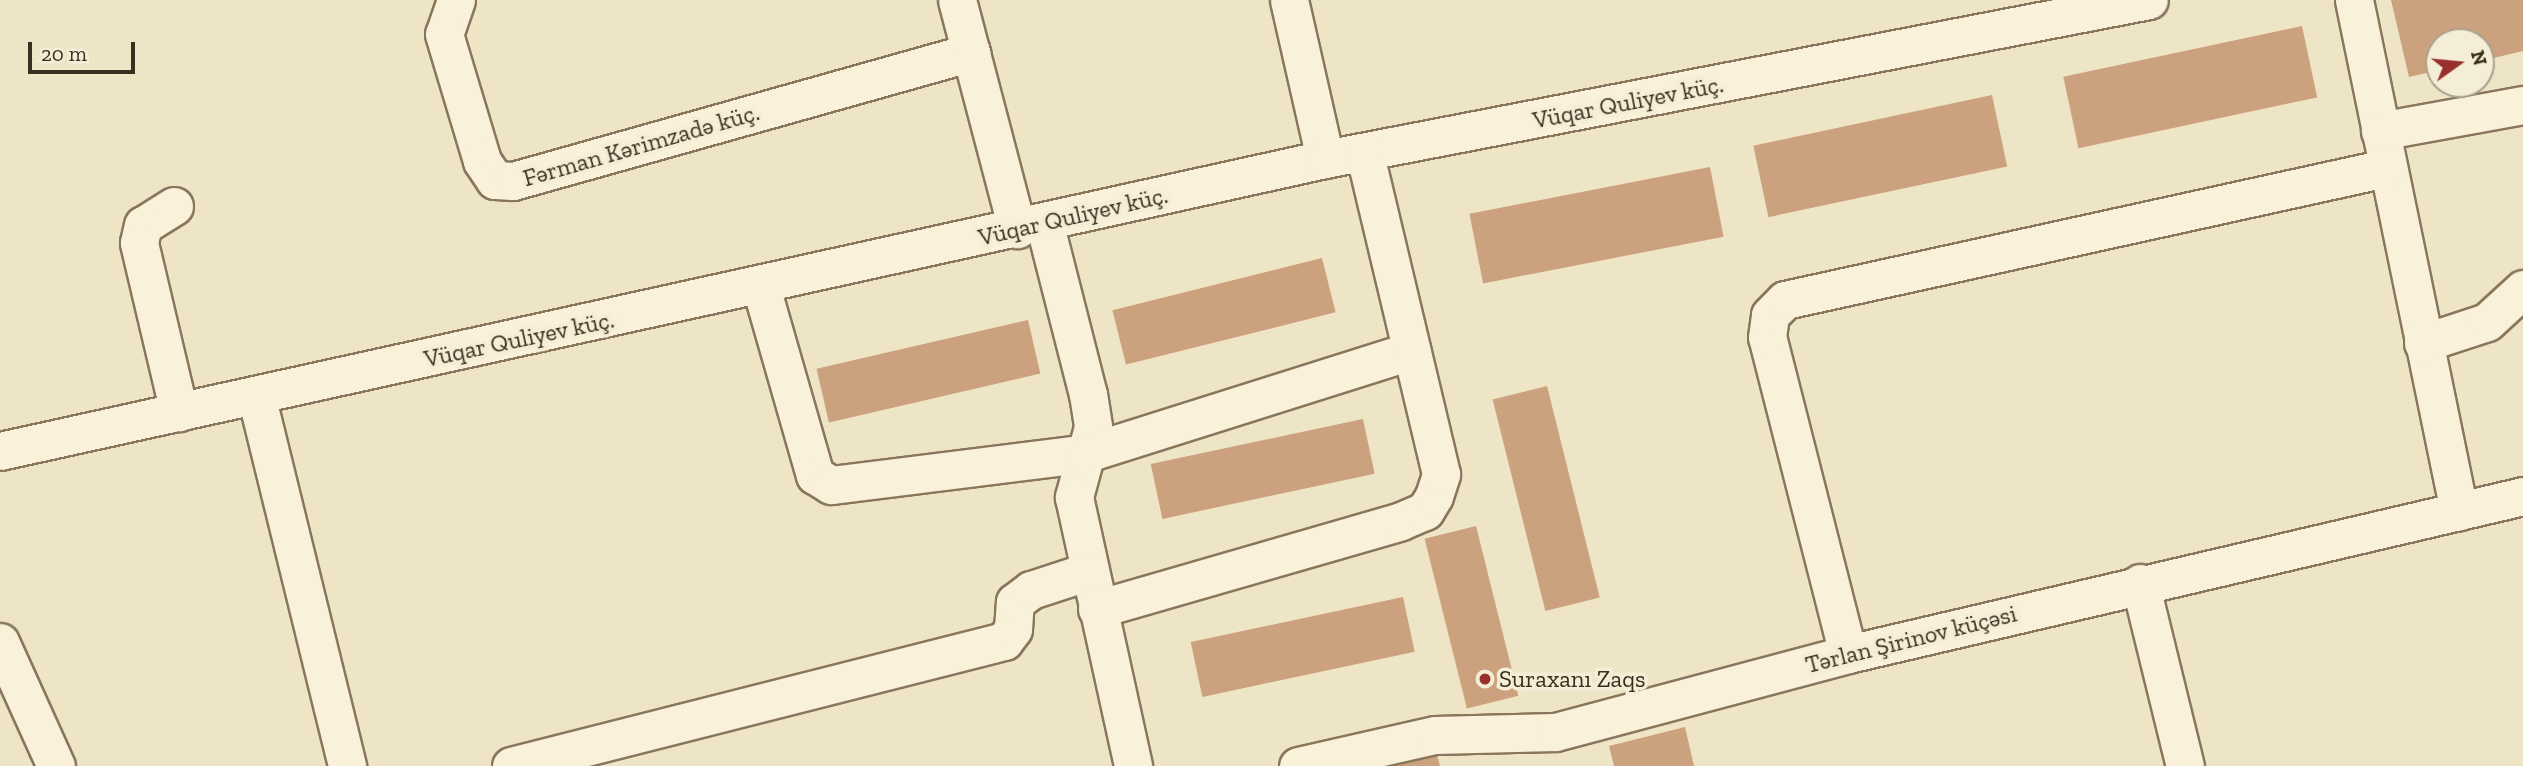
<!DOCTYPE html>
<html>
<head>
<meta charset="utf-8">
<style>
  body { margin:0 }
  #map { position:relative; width:2523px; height:766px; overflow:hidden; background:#eee4c6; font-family:"Zilla Slab",serif }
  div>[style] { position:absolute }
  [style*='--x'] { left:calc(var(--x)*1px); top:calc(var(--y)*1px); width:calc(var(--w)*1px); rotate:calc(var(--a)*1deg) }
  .building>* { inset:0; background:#cca17d; transform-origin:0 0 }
  .roads { filter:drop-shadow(2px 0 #89765c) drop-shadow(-2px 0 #89765c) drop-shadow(0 2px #89765c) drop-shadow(0 -2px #89765c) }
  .minor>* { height:37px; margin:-18.5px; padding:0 18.5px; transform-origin:18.5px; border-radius:18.5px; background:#f9f1da }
  .dots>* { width:19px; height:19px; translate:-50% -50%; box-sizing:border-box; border:4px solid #f5eed6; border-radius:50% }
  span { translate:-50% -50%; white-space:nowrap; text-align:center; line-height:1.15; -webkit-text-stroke:7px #f5eed6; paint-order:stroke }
  .street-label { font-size:24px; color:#3a2e20 }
  .poi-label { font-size:24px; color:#3a2e20 }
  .left { translate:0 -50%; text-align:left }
  .north { position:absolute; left:2425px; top:28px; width:70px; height:70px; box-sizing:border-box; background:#f5eed6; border:2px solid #aaa18d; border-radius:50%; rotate:75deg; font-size:19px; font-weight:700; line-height:28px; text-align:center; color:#3a2e20 }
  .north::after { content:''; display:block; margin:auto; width:24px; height:32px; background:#98312d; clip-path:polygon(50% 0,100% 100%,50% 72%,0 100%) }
  .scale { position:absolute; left:28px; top:42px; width:107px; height:32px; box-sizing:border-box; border:4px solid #3a2e20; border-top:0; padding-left:9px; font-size:21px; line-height:24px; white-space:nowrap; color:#3a2e20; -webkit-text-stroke:5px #f5eed6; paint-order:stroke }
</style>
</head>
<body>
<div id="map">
  <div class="building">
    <i style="clip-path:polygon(2391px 0,2523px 0,2523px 51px,2481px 61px,2481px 42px,2439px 42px,2439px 70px,2409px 77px)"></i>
    <i style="left:2302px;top:26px;width:73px;height:244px;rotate:78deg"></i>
    <i style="left:1992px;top:95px;width:73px;height:244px;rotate:78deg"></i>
    <i style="left:1710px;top:167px;width:71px;height:245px;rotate:79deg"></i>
    <i style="left:1322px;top:258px;width:56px;height:216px;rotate:76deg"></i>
    <i style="left:1028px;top:320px;width:55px;height:217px;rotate:77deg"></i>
    <i style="left:1547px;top:386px;width:218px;height:56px;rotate:76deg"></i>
    <i style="left:1363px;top:419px;width:56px;height:217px;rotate:78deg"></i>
    <i style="left:1476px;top:526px;width:175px;height:53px;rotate:76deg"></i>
    <i style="left:1403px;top:597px;width:56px;height:217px;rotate:78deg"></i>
    <i style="clip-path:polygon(1685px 727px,1694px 766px,1614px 766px,1609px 746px)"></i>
    <i style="clip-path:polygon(1437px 755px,1440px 766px,1396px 766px,1396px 765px)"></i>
  </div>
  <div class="roads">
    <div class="minor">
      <i style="--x:456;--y:0;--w:36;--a:109"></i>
      <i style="--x:444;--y:34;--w:133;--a:73.3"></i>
      <i style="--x:482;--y:161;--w:23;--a:56"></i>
      <i style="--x:495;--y:180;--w:18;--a:3"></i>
      <i style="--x:513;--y:181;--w:476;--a:-15.7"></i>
      <i style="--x:957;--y:0;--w:237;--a:75.3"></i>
      <i style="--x:1289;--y:0;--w:163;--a:77.2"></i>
      <i style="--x:2354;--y:0;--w:522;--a:78.39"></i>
      <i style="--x:2380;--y:131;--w:145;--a:-10.3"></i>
      <i style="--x:174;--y:206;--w:36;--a:148"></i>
      <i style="--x:143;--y:225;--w:18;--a:103"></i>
      <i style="--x:139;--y:243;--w:174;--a:76.7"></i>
      <i style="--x:1044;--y:222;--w:178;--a:75.7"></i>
      <i style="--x:1088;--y:394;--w:33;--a:81"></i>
      <i style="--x:1093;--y:427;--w:73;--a:105.2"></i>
      <i style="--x:1074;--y:497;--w:275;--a:77.6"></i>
      <i style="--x:761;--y:287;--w:196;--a:74"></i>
      <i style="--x:815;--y:475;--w:19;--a:32"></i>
      <i style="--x:831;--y:485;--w:258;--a:-7.1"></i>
      <i style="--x:1087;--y:453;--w:340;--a:-17.5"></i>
      <i style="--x:2423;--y:343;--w:67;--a:-18.2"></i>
      <i style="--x:2487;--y:322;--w:49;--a:-42.5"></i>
      <i style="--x:256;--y:395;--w:382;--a:76.2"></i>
      <i style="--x:0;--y:451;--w:1357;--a:-12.43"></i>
      <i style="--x:1325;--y:159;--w:839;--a:-10.92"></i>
      <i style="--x:2140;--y:583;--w:188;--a:76.2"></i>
      <i style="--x:1097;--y:609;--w:316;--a:-16.1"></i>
      <i style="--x:1401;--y:521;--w:26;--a:-23"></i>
      <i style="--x:1425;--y:511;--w:17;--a:-59"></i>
      <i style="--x:1434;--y:496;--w:23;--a:-72"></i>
      <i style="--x:1441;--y:474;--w:331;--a:-103.4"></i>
      <i style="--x:0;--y:642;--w:136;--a:65.7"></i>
      <i style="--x:1848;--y:654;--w:327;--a:-104.3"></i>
      <i style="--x:1767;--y:337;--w:22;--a:-82"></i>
      <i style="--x:1770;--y:315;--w:21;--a:-45"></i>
      <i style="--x:1785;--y:300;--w:615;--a:-12.39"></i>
      <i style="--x:511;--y:766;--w:509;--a:-14.23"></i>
      <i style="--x:1004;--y:641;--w:15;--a:-53"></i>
      <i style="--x:1013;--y:629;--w:27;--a:-86"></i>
      <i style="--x:1015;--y:602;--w:20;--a:-37"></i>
      <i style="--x:1031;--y:590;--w:61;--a:-18.1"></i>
      <i style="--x:1298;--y:766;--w:140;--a:-12.8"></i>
      <i style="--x:1435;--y:735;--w:120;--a:-1.4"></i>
      <i style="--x:1555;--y:732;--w:303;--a:-14.9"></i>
      <i style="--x:1848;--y:654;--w:693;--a:-13.17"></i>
    </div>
  </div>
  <div class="dots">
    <i style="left:1485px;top:679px;background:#98312d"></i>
  </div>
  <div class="street-label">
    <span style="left:1628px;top:102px;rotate:-11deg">Vüqar Quliyev küç.</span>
    <span style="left:641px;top:145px;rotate:-16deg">Fərman Kərimzadə küç.</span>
    <span style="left:1073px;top:216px;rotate:-13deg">Vüqar Quliyev küç.</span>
    <span style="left:519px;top:339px;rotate:-12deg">Vüqar Quliyev küç.</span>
    <span style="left:1911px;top:639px;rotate:-14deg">Tərlan Şirinov küçəsi</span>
  </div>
  <div class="poi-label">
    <span class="left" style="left:1499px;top:679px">Suraxanı Zaqs</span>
  </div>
  <div class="north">N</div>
  <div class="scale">20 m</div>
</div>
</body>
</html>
